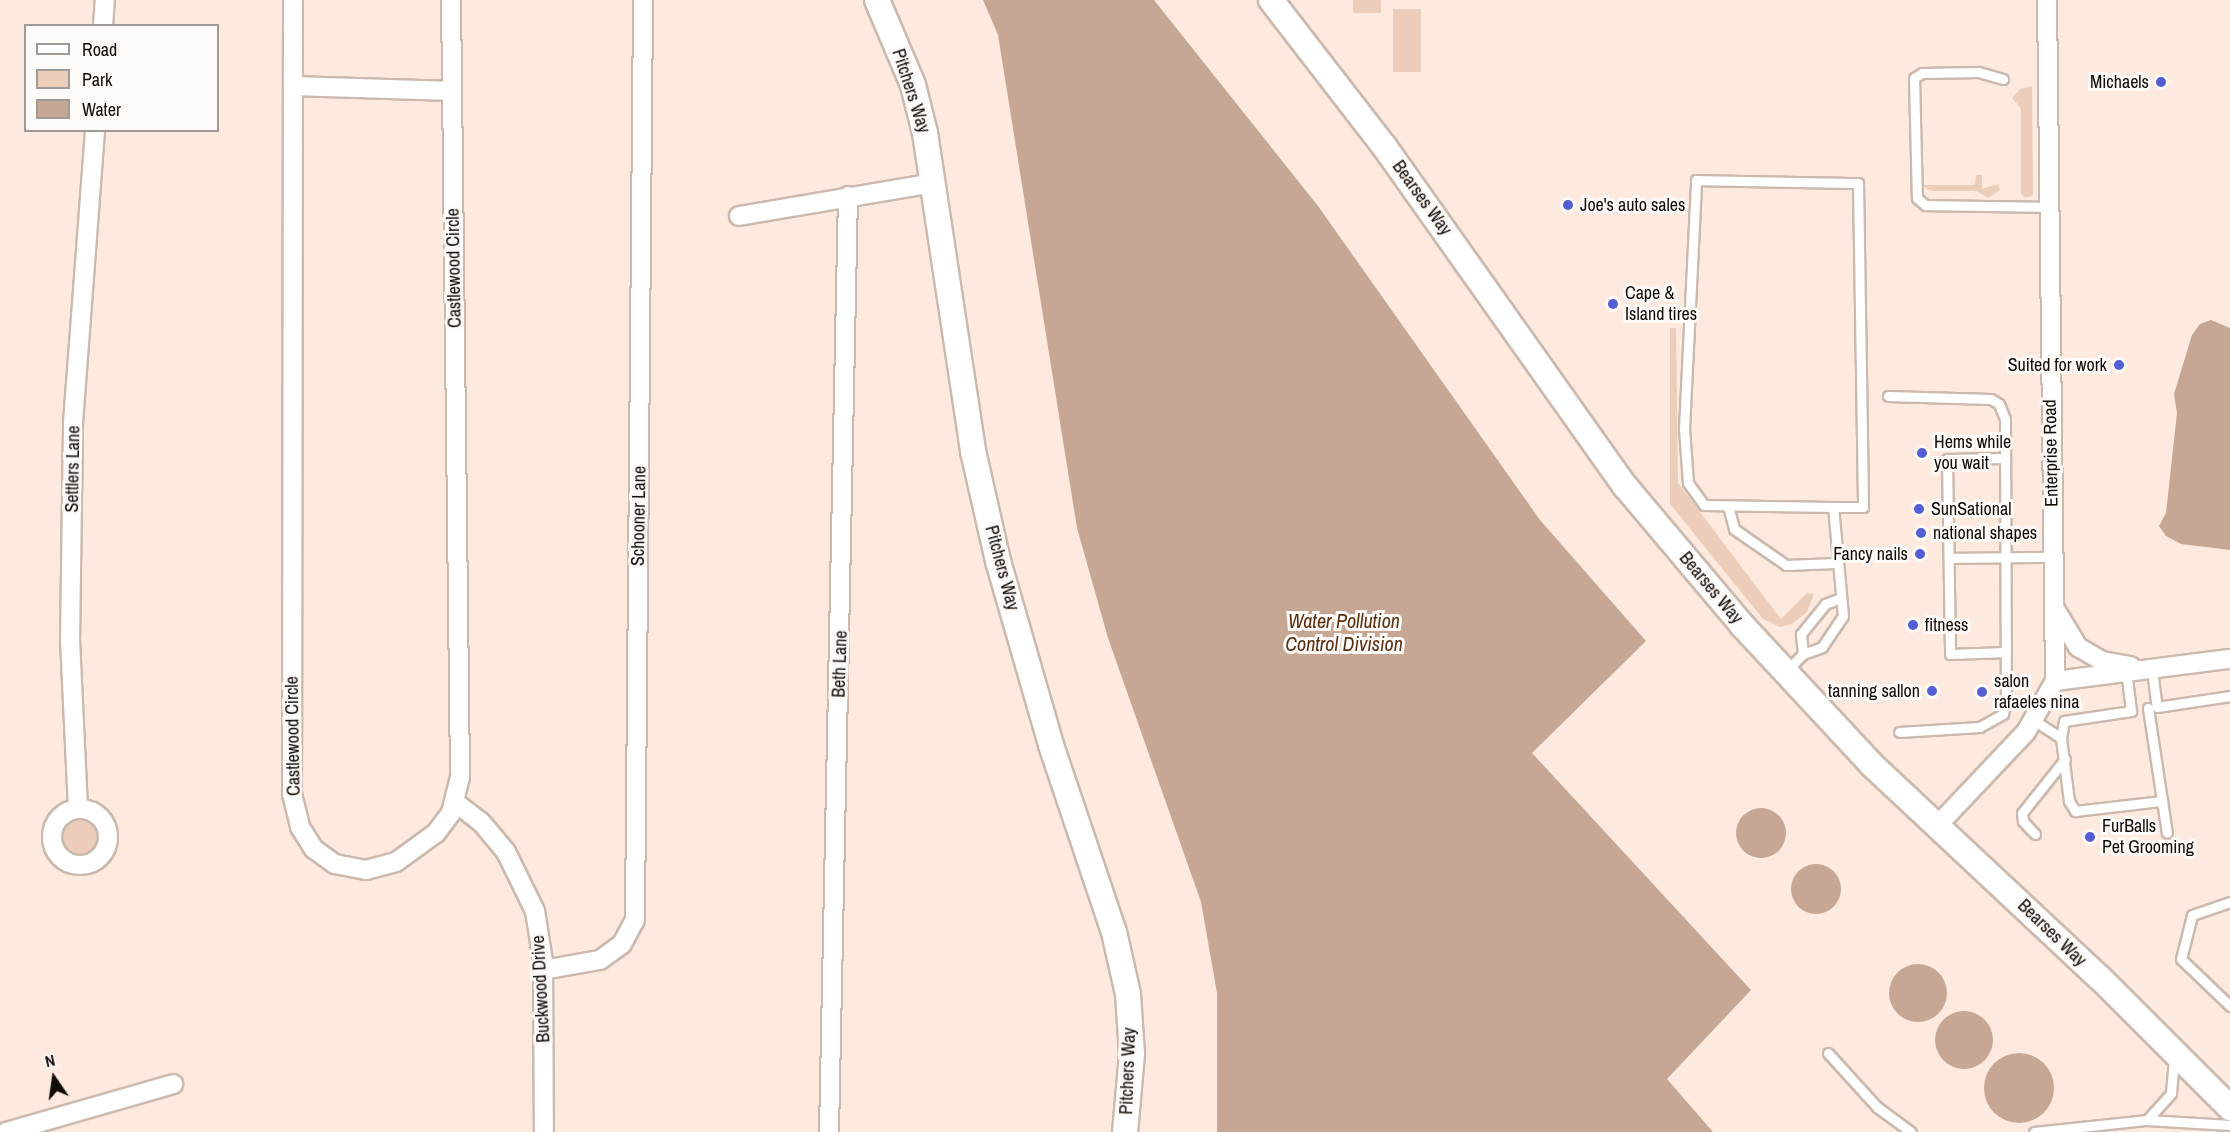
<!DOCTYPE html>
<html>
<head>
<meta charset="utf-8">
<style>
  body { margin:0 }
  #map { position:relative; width:2230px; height:1132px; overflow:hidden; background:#fde9de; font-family:"Archivo Narrow",sans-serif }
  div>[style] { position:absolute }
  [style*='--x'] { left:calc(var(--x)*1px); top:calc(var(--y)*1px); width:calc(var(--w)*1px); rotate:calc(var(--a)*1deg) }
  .green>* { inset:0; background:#ebcdba; transform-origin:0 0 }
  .round { border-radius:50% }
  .water>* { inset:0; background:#c6a794 }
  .roads { filter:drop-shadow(2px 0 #cbb9ae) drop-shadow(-2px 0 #cbb9ae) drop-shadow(0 2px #cbb9ae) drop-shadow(0 -2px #cbb9ae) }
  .lane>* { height:9px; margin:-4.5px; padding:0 4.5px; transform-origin:4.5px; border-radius:4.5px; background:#fff }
  .street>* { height:18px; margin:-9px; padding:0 9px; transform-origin:9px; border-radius:9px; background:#fff }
  .street>.ring { margin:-9px; padding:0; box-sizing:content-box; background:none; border:18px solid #fff; border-radius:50% }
  .secondary>* { height:24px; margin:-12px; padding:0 12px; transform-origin:12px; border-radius:12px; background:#fff }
  .dots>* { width:16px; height:16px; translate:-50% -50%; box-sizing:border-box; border:3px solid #fefaf8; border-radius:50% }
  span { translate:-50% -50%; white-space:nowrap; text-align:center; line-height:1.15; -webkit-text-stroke:6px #fefaf8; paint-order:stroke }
  .poi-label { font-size:18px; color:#110b07 }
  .right { translate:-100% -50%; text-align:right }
  .left { translate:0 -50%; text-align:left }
  .street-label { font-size:18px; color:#110b07 }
  .water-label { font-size:20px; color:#5a2f11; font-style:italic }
  .legend { position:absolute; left:24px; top:24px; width:195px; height:108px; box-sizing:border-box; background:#fefaf8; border:2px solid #9f9a98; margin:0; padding:8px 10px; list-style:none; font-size:18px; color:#110b07 }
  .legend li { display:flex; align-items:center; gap:12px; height:30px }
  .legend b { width:30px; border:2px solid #9f9a98 }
  .north { position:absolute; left:24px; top:1048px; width:60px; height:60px; -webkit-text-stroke:4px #fefaf8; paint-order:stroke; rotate:347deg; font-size:16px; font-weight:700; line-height:24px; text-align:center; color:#110b07 }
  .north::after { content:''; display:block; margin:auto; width:21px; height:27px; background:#110b07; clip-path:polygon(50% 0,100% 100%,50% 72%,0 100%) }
</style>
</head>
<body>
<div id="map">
  <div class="green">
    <i style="left:1353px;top:0;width:28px;height:13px"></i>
    <i style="left:1393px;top:9px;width:28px;height:63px"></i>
    <i style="clip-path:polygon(2032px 86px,2033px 195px,2026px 198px,2021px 194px,2021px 108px,2012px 98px,2020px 89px)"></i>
    <i style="clip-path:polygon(1976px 175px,1982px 175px,1982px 189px,1998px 184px,2000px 190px,1988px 198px,1977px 191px,1931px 191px,1921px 185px,1975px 185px)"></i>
    <i style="clip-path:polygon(1670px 328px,1676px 328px,1678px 483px,1781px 619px,1807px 593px,1814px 594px,1807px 612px,1792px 624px,1780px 627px,1763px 619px,1670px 504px)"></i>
    <i class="round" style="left:62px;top:819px;width:36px;height:36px"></i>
  </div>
  <div class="water">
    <i style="clip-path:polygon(983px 0,1154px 0,1318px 206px,1540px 520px,1646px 641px,1532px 753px,1751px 990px,1667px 1079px,1713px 1132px,1217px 1132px,1217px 993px,1201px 902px,1108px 638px,1077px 528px,998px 35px)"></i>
    <i style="clip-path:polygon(2211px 320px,2230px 328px,2230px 550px,2181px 544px,2166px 536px,2159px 526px,2166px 513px,2177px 413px,2174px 394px,2192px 335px,2200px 324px)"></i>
    <i class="round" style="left:1736px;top:808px;width:50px;height:50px"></i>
    <i class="round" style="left:1791px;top:864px;width:50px;height:50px"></i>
    <i class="round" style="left:1889px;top:964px;width:58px;height:58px"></i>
    <i class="round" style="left:1935px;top:1011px;width:58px;height:58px"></i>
    <i class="round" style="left:1984px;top:1053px;width:70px;height:70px"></i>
  </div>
  <div class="roads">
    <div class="lane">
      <i style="--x:2003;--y:79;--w:26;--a:-164"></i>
      <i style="--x:1978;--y:72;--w:56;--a:179"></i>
      <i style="--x:1922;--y:73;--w:9;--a:148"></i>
      <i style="--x:1914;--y:78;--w:120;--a:88.6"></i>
      <i style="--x:1917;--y:198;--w:11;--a:41"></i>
      <i style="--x:1925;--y:205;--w:123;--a:0.9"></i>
      <i style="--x:1888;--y:396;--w:103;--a:1.7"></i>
      <i style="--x:1991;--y:399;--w:9;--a:32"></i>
      <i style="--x:1999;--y:404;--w:16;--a:68"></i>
      <i style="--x:2005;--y:419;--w:281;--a:89.8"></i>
      <i style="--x:2006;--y:700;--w:14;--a:102"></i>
      <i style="--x:2003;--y:714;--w:26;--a:151"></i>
      <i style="--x:1980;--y:727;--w:81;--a:176.5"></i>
      <i style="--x:2005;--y:458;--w:58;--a:179"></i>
      <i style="--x:1947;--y:459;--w:195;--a:89.1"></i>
      <i style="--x:1950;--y:654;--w:56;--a:-2"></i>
      <i style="--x:1728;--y:506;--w:24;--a:75"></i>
      <i style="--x:1734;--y:529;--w:63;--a:34.7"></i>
      <i style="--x:1786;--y:565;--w:50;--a:-2.3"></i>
      <i style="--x:1950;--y:558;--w:103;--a:-0.6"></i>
      <i style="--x:1803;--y:654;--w:20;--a:-96"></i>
      <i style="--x:1801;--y:634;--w:38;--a:-51"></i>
      <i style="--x:1825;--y:604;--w:17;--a:-21"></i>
      <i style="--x:2152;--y:669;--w:38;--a:83"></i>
      <i style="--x:2157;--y:707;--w:74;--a:-8.6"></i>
      <i style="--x:1786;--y:671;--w:24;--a:-45"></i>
      <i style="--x:1803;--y:654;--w:20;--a:-20"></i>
      <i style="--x:1822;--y:647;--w:37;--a:-56"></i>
      <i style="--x:1843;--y:616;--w:109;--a:-95.2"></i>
      <i style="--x:1833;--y:507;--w:129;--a:-179.1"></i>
      <i style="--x:1704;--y:505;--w:27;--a:-126"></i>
      <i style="--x:1688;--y:483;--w:54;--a:-94.2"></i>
      <i style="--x:1684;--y:429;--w:249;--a:-87.2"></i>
      <i style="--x:1696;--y:180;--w:162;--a:1.1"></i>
      <i style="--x:1858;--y:183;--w:324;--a:89.1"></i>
      <i style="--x:1863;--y:507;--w:30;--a:180"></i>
      <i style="--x:2148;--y:708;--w:126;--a:81.4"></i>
      <i style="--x:2035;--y:721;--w:31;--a:33"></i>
      <i style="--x:2061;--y:738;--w:64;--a:82.8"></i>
      <i style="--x:2069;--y:801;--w:12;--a:59"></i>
      <i style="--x:2075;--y:811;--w:88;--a:-6.6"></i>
      <i style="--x:2061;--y:738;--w:17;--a:-80"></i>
      <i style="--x:2064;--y:721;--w:68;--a:-8.5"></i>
      <i style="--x:2131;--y:711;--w:39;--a:-97"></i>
      <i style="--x:2035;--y:834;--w:18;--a:-133"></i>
      <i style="--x:2023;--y:821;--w:8;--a:-97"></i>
      <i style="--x:2022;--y:813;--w:69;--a:-51.5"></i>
      <i style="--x:2230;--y:902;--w:40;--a:161.1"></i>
      <i style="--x:2192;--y:915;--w:45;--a:104"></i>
      <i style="--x:2181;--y:959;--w:68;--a:43.8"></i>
      <i style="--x:1828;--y:1053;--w:73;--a:47.8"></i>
      <i style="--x:1877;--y:1107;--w:42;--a:36.3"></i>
      <i style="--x:2147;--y:1120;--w:36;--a:-48"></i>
      <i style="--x:2171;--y:1093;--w:36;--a:-85"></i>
      <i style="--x:2034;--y:1132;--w:114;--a:-6.1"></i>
      <i style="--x:2147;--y:1120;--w:83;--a:3.4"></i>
    </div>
    <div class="street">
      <i style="--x:293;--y:0;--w:794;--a:90.07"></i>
      <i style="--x:292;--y:794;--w:34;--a:76"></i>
      <i style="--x:300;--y:827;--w:26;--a:58"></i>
      <i style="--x:314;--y:849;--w:26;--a:36"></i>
      <i style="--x:335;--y:864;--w:32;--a:11"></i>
      <i style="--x:366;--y:870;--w:31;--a:-15"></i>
      <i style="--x:396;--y:862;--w:49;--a:-35.9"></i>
      <i style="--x:436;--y:833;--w:25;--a:-53"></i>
      <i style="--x:451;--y:813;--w:37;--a:-76"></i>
      <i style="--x:460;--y:777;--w:777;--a:-90.66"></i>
      <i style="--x:103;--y:26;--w:26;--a:-86"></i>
      <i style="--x:293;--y:86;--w:159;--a:1.8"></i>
      <i style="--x:739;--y:216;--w:198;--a:-9.6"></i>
      <i style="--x:2055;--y:609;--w:44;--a:58.8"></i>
      <i style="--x:2078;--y:647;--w:28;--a:30"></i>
      <i style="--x:2102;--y:661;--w:29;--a:10"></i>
      <i style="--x:2055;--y:681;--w:176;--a:-7.2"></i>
      <i style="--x:455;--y:802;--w:33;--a:38"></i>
      <i style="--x:481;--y:822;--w:39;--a:50"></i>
      <i style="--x:506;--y:852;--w:66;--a:63.8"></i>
      <i style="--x:535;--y:911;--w:51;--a:80.9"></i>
      <i style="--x:543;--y:961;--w:171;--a:89.7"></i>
      <i style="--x:78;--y:809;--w:167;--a:-92.7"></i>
      <i style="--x:70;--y:642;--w:219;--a:-89.2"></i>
      <i style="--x:73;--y:423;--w:294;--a:-85.7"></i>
      <i class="ring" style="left:52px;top:809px;width:38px;height:38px"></i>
      <i style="--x:1937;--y:826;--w:129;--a:-46.6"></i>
      <i style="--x:2026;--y:732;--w:59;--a:-60.4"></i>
      <i style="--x:2055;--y:681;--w:681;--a:-90.67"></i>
      <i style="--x:543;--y:970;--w:58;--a:-10"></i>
      <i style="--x:600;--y:960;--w:27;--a:-36"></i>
      <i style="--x:622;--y:944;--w:27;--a:-62"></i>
      <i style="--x:635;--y:920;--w:920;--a:-89.5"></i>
      <i style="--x:6;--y:1132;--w:174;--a:-16"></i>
      <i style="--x:829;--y:1132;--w:936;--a:-88.84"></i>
    </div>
    <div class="secondary">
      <i style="--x:877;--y:0;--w:92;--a:67"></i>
      <i style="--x:913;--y:85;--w:49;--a:76"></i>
      <i style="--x:925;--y:133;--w:322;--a:81.4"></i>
      <i style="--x:973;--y:451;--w:113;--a:77.2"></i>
      <i style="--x:998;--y:561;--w:191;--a:73.9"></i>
      <i style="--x:1051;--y:745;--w:197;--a:71.4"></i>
      <i style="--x:1114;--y:932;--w:64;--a:77.3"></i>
      <i style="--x:1128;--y:994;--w:60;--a:86.2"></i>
      <i style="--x:1132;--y:1054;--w:78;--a:95.1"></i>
      <i style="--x:1271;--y:0;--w:185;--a:52.3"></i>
      <i style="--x:1384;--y:146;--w:417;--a:54.7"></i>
      <i style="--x:1625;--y:486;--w:182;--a:49.9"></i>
      <i style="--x:1742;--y:625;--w:191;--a:47.1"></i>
      <i style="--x:1872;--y:765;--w:312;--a:43.1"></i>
      <i style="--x:2100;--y:978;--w:184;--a:45"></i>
    </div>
  </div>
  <div class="dots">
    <i style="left:2161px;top:82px;background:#545dd4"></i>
    <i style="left:1568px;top:205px;background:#545dd4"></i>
    <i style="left:1613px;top:304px;background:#545dd4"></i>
    <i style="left:2119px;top:365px;background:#545dd4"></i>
    <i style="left:1922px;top:453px;background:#545dd4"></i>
    <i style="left:1919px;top:509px;background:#545dd4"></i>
    <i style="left:1921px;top:533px;background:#545dd4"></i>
    <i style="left:1920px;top:554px;background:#545dd4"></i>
    <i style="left:1913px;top:625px;background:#545dd4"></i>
    <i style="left:1932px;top:691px;background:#545dd4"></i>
    <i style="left:1982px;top:692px;background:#545dd4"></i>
    <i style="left:2090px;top:837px;background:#545dd4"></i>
  </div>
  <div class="poi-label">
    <span class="right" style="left:2149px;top:82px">Michaels</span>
    <span class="left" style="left:1580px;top:205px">Joe's auto sales</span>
    <span class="left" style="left:1625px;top:304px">Cape &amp;<br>Island tires</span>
    <span class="right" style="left:2107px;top:365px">Suited for work</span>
    <span class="left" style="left:1934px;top:453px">Hems while<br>you wait</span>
    <span class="left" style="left:1931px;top:509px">SunSational</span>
    <span class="left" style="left:1933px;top:533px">national shapes</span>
    <span class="right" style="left:1908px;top:554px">Fancy nails</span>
    <span class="left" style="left:1925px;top:625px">fitness</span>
    <span class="left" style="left:1994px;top:692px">salon<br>rafaeles nina</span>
    <span class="right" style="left:1920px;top:691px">tanning sallon</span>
    <span class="left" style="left:2102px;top:837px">FurBalls<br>Pet Grooming</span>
  </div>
  <div class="street-label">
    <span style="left:911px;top:91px;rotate:72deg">Pitchers Way</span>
    <span style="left:1422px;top:198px;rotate:54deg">Bearses Way</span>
    <span style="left:454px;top:268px;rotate:-91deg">Castlewood Circle</span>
    <span style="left:2051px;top:453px;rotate:-91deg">Enterprise Road</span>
    <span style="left:73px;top:469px;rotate:-89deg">Settlers Lane</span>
    <span style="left:639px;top:516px;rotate:-89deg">Schooner Lane</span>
    <span style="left:1002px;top:568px;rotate:75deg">Pitchers Way</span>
    <span style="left:1711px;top:588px;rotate:50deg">Bearses Way</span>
    <span style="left:840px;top:664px;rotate:-88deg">Beth Lane</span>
    <span style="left:293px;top:736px;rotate:-91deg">Castlewood Circle</span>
    <span style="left:2052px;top:933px;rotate:44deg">Bearses Way</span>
    <span style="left:541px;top:989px;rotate:-93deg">Buckwood Drive</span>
    <span style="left:1128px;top:1071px;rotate:-88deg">Pitchers Way</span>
  </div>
  <div class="water-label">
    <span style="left:1344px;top:632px">Water Pollution<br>Control Division</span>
  </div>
  <ul class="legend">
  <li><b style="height:8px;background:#fff"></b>Road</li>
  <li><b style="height:16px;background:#ebcdba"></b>Park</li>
  <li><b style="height:16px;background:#c6a794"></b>Water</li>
  </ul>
  <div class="north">N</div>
</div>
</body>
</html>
